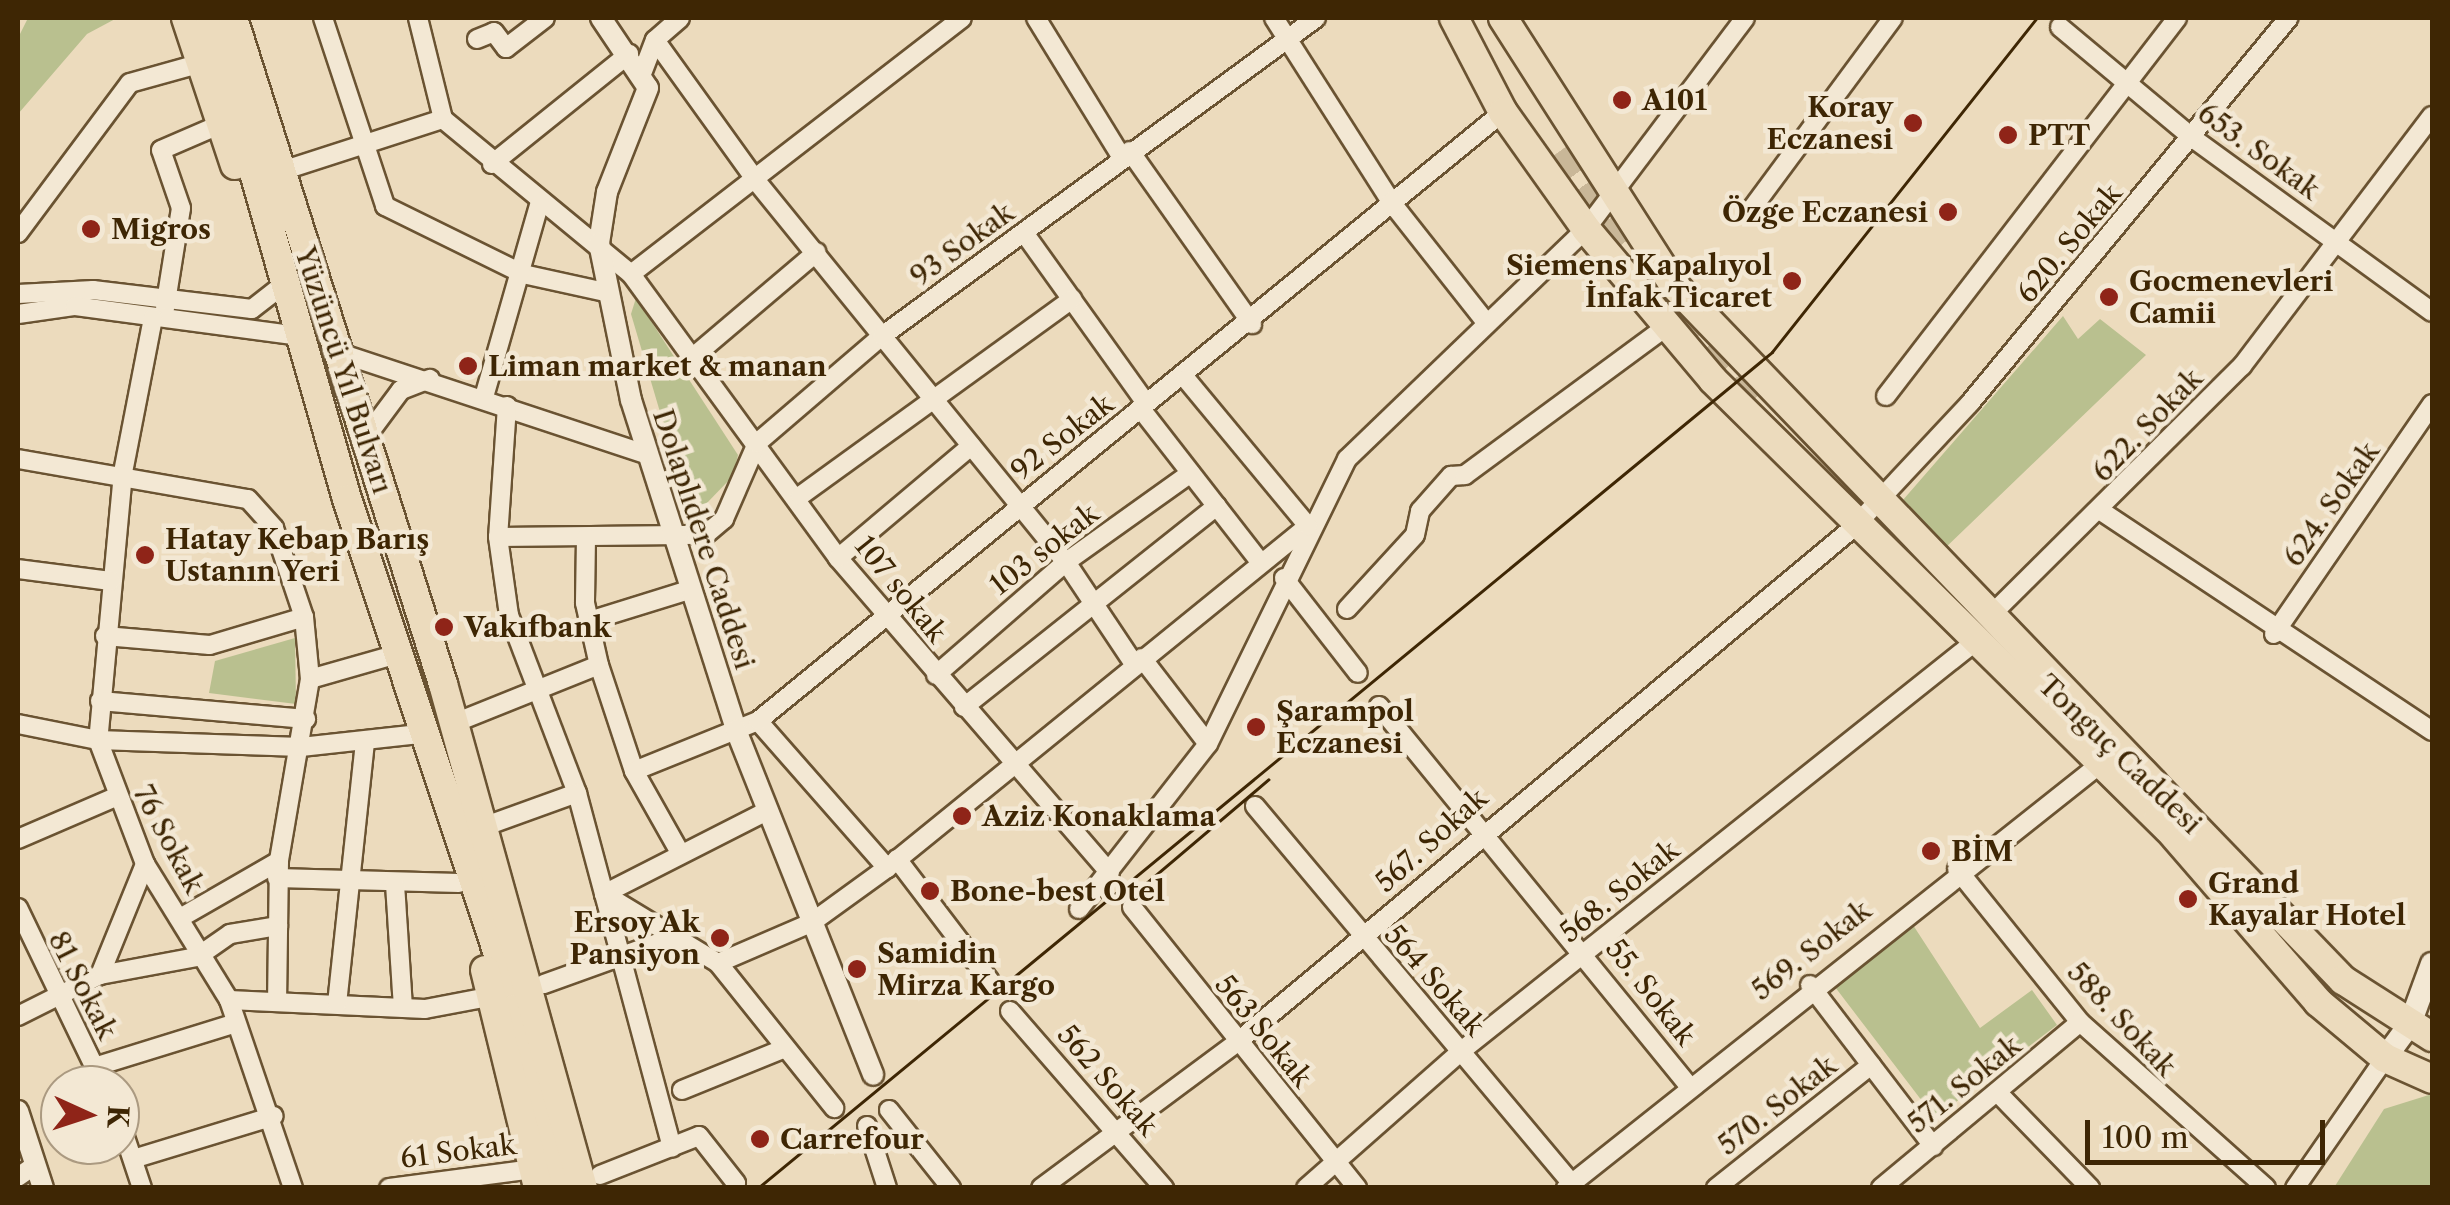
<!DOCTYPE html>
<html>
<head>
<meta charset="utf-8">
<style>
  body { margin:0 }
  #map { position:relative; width:2450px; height:1205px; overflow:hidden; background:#ecdbbd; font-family:"Libre Caslon Text",serif }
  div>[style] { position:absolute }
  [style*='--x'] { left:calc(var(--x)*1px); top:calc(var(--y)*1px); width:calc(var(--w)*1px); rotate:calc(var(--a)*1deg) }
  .green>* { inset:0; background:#b9c08f }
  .primary-tunnel>* { height:28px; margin-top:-14px; transform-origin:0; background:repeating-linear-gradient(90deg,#c9b798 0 28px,transparent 0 42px) }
  .roads { filter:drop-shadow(2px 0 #6a5332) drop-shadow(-2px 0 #6a5332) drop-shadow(0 2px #6a5332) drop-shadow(0 -2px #6a5332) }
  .minor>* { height:18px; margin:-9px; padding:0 9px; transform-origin:9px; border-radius:9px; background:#f3e8d4 }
  .tertiary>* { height:20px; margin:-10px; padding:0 10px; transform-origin:10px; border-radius:10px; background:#f3e8d4 }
  .secondary>* { height:22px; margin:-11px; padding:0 11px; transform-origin:11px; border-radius:11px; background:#f3e8d4 }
  .primary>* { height:28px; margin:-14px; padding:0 14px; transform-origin:14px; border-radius:14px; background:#ecdbbd }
  .tram>* { height:2.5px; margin:-1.25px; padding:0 1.25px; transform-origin:1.25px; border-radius:1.25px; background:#3e2604 }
  .dots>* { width:28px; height:28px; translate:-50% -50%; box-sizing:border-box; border:5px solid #f3e8d4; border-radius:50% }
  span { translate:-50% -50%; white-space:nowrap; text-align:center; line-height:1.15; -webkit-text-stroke:9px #f3e8d4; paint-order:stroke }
  .poi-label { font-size:28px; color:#3e2604; font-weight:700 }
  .left { translate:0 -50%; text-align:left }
  .right { translate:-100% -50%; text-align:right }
  .street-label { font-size:28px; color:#3e2604 }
  .frame { position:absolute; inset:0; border:20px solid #3e2604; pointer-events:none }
  .north { position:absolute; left:40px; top:1065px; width:100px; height:100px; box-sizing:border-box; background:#f3e8d4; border:2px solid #ab9a81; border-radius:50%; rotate:93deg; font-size:28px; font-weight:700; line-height:40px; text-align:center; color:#3e2604 }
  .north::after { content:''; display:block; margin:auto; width:35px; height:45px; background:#8f2418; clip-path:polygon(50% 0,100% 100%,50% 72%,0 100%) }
  .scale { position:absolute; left:2085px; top:1120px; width:240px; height:45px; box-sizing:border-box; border:5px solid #3e2604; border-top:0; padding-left:12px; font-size:30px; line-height:35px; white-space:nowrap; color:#3e2604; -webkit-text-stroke:8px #f3e8d4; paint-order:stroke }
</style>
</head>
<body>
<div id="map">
  <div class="green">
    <i style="clip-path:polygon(28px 18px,117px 18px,87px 34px,18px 114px,18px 38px)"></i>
    <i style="clip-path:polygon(636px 298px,738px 455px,733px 476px,705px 505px,693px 505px,660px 412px,631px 314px)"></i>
    <i style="clip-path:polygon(2063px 316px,2078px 339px,2100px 319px,2146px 355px,1942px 551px,1896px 508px)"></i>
    <i style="clip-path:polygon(295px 638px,296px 704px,209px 693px,215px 661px)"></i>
    <i style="clip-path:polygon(1913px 925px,1980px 1028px,2032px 990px,2057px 1025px,1935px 1118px,1835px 987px)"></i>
    <i style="clip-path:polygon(2432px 1094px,2432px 1187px,2335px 1186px,2384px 1109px)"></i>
  </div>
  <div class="primary-tunnel">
    <i style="--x:1564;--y:148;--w:177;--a:54.4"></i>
    <i style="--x:1677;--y:318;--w:122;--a:48"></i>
  </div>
  <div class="roads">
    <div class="minor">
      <i style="--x:323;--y:18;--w:198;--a:71.7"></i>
      <i style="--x:385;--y:206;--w:154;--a:26.2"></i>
      <i style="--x:523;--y:274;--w:84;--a:12.4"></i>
      <i style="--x:418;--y:18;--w:104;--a:76.1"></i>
      <i style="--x:443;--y:119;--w:244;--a:39.5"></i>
      <i style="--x:631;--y:274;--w:351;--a:53.9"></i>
      <i style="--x:838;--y:558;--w:416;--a:49.2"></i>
      <i style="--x:1036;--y:18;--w:162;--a:58.4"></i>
      <i style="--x:1274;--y:18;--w:218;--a:57.5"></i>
      <i style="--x:1391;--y:202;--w:152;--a:51.7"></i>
      <i style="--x:2060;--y:27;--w:175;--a:39.9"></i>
      <i style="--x:2194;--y:139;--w:294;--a:36"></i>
      <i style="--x:477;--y:39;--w:18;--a:-22"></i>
      <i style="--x:494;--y:32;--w:20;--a:53"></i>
      <i style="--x:506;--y:48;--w:49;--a:-37.6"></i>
      <i style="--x:655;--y:40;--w:175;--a:54.3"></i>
      <i style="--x:757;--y:182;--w:490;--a:50.9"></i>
      <i style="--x:1066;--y:562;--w:123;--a:56.3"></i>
      <i style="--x:643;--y:71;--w:33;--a:-69"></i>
      <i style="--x:655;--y:40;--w:33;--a:-41"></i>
      <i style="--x:1130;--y:151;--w:212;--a:54.8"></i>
      <i style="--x:492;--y:164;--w:176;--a:-38.8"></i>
      <i style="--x:294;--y:167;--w:157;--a:-17.9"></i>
      <i style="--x:1753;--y:207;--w:235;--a:-53.5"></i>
      <i style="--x:18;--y:233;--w:187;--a:-53.3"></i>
      <i style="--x:130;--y:83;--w:71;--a:-15.6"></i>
      <i style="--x:1025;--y:234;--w:208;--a:54.4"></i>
      <i style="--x:631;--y:274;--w:418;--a:-37.7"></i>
      <i style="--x:18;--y:294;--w:75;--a:-3.1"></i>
      <i style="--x:93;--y:290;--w:160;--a:6.8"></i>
      <i style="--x:252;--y:309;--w:34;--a:-38"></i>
      <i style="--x:165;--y:308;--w:101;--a:-80.9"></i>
      <i style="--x:181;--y:208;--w:61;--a:-109"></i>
      <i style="--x:161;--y:150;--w:63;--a:-23.3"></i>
      <i style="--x:18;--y:314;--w:58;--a:-8"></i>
      <i style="--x:75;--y:306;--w:226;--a:7.6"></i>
      <i style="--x:153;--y:318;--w:158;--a:101"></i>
      <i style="--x:123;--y:473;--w:268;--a:95.3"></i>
      <i style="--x:98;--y:740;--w:133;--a:69.2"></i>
      <i style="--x:145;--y:864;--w:160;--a:58.3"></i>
      <i style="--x:229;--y:1000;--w:199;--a:71.2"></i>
      <i style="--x:349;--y:356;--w:316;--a:18.3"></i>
      <i style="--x:693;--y:357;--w:162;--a:-40.3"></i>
      <i style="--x:1886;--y:396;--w:477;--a:-52.4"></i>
      <i style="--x:484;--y:397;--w:203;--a:-74"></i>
      <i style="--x:507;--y:406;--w:131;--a:93.9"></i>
      <i style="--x:498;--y:537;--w:79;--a:82"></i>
      <i style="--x:509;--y:615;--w:191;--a:69.1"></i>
      <i style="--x:577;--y:793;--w:367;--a:75"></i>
      <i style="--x:1141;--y:409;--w:195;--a:52.1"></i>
      <i style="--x:366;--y:437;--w:59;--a:-53.3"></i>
      <i style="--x:401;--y:390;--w:31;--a:-21"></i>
      <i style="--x:18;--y:459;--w:233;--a:9.9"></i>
      <i style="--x:248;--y:499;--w:39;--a:48"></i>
      <i style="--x:274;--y:528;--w:94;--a:71.4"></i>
      <i style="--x:304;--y:617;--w:62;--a:84.5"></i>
      <i style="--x:310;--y:679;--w:185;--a:99.7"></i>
      <i style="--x:279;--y:861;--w:136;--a:90.8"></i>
      <i style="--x:800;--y:496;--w:336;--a:-35.9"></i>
      <i style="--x:2101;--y:511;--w:397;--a:33.6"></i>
      <i style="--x:498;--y:537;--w:207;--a:-0.6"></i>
      <i style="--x:705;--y:535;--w:25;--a:-40"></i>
      <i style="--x:724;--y:519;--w:83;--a:-66.5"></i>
      <i style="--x:757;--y:443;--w:165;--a:-40.6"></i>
      <i style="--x:882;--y:336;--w:538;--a:-36.23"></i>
      <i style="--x:586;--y:538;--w:65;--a:90.9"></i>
      <i style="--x:585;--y:603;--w:64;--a:77.3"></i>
      <i style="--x:599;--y:665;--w:112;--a:71.7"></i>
      <i style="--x:634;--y:771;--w:90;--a:60.6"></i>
      <i style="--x:838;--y:558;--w:174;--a:-40.1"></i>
      <i style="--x:18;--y:569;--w:94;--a:7.4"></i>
      <i style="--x:1284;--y:578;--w:120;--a:52.1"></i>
      <i style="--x:1347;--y:609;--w:100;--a:-47.4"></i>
      <i style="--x:1415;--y:535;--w:25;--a:-78"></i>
      <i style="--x:1420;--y:511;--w:47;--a:-48.5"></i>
      <i style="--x:1451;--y:476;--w:14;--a:-4"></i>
      <i style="--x:1465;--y:475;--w:251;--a:-36.4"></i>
      <i style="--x:1993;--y:613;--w:351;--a:-44.8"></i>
      <i style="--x:2242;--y:366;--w:314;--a:-52.8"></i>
      <i style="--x:589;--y:621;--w:105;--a:-17.2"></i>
      <i style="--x:2274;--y:634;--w:279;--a:-55.5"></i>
      <i style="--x:105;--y:636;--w:105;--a:4.9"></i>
      <i style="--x:210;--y:645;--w:98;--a:-16.6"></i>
      <i style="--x:1142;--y:658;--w:108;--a:52.5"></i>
      <i style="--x:936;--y:675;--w:172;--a:-41"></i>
      <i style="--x:1066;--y:562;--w:153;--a:-35.5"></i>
      <i style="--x:310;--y:679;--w:87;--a:-15.9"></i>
      <i style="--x:100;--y:701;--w:207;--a:5"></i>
      <i style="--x:1379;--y:706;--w:487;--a:50.8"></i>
      <i style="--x:964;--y:707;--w:323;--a:-38.5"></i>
      <i style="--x:758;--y:721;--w:196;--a:48.7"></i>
      <i style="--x:18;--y:724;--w:82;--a:11.3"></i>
      <i style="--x:98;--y:740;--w:203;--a:2"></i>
      <i style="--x:301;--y:747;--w:119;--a:-6.3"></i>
      <i style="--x:452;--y:724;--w:158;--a:-21.9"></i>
      <i style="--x:634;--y:771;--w:134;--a:-22"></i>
      <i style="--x:758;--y:721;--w:962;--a:-39.26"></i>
      <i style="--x:1255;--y:806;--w:498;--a:50"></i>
      <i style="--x:767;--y:811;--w:183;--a:153"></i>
      <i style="--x:604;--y:894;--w:133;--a:31.2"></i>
      <i style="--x:718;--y:963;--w:186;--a:51.3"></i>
      <i style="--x:494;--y:823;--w:88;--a:-19.9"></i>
      <i style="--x:18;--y:839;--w:103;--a:-23.3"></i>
      <i style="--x:897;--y:859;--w:153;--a:52.7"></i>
      <i style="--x:1957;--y:869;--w:196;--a:51.2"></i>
      <i style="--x:2080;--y:1022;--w:249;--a:41.7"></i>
      <i style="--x:277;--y:878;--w:182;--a:1.6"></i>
      <i style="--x:395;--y:884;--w:124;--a:86.3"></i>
      <i style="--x:1132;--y:907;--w:360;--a:51.3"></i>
      <i style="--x:18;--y:908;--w:196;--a:64.3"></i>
      <i style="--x:1079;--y:909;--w:209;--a:-52"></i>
      <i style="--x:1208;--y:744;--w:317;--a:-64"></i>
      <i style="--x:1347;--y:459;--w:332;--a:-43.9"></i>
      <i style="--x:1586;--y:229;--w:264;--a:-53"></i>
      <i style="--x:180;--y:918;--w:114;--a:-29.9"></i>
      <i style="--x:718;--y:963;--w:101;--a:-23.3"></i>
      <i style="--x:811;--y:923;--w:94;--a:-35.9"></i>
      <i style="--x:887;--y:868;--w:542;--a:-39.09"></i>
      <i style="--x:1308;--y:526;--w:191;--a:-129.7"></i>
      <i style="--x:100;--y:975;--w:120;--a:-67.9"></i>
      <i style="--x:544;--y:984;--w:141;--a:-19.8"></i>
      <i style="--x:1810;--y:985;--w:203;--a:52.6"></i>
      <i style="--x:229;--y:1000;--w:196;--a:2.6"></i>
      <i style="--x:425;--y:1009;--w:69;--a:-10.8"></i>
      <i style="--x:337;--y:1004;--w:262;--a:-83.9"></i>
      <i style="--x:1010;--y:1011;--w:235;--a:49"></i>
      <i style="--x:18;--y:1016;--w:92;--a:-26.6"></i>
      <i style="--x:100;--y:975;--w:99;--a:-10.5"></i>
      <i style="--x:197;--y:957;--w:40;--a:-34.9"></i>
      <i style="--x:230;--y:934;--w:49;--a:-9.5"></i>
      <i style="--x:94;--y:1067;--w:145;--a:-17.2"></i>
      <i style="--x:682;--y:1090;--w:109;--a:-22.1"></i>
      <i style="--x:1999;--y:1094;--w:131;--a:45.9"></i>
      <i style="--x:889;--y:1110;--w:100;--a:51.5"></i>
      <i style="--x:120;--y:1122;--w:70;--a:71.6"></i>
      <i style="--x:867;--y:1126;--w:65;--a:72.1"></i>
      <i style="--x:133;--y:1159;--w:147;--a:-17"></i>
      <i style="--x:600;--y:1175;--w:106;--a:-21.5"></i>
      <i style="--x:699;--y:1136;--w:60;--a:51.8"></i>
      <i style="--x:18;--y:1177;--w:21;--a:-35"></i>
      <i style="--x:389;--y:1188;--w:146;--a:-7.5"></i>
      <i style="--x:1041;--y:1188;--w:243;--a:-36.6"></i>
      <i style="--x:1236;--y:1043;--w:805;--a:-39.86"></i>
      <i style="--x:1854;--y:527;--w:170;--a:-46.9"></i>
      <i style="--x:1970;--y:403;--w:500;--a:-50.4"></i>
      <i style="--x:1306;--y:1188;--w:205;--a:-41.4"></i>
      <i style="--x:1460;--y:1052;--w:653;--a:-38.54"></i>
      <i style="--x:1566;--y:1188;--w:680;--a:-38.44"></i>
      <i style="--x:1716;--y:1188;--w:198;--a:-38.4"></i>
      <i style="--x:1881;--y:1188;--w:259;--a:-39.8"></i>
      <i style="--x:2295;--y:1188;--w:158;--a:-55.3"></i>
    </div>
    <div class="tertiary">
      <i style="--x:601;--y:18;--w:84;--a:56.1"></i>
      <i style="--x:648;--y:88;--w:112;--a:111.5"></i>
      <i style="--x:607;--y:192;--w:52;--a:98.9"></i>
      <i style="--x:599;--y:243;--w:160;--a:78.5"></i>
      <i style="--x:631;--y:400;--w:346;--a:72.3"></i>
      <i style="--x:736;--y:730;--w:371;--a:68.3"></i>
      <i style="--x:18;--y:1111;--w:81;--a:72"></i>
    </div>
    <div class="secondary">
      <i style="--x:2385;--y:1058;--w:42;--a:-53.7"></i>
      <i style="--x:2410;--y:1024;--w:64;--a:-69.9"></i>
    </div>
    <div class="primary">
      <i style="--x:186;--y:18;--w:155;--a:71.6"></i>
      <i style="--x:210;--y:18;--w:500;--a:74.1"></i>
      <i style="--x:347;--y:499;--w:536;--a:71.63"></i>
      <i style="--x:516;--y:1008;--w:186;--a:75.7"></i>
      <i style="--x:233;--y:18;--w:698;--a:72.5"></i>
      <i style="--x:443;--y:684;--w:523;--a:74.48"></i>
      <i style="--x:1454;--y:18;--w:106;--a:62.5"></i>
      <i style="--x:1503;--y:112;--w:143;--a:54.6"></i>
      <i style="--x:1586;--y:229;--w:197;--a:49.9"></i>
      <i style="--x:1713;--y:380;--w:639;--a:44.62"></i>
      <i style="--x:1503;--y:18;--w:316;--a:57.4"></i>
      <i style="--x:1673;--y:284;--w:694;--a:46.11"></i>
      <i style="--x:2143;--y:773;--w:288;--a:46"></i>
      <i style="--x:2343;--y:980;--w:106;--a:32.6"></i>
      <i style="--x:2158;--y:817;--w:245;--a:49.1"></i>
      <i style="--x:2318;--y:1002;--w:87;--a:39.9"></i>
      <i style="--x:2385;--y:1058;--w:51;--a:24.1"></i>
      <i style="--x:485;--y:970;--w:224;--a:76.3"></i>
    </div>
  </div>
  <div class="tram">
    <i style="--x:1131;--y:896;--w:180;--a:-40.3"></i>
    <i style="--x:758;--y:1188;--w:1314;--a:-39.5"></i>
    <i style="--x:1772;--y:352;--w:426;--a:-51.6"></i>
  </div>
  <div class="dots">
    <i style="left:1622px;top:100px;background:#8f2418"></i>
    <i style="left:1913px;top:123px;background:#8f2418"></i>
    <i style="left:2008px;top:135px;background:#8f2418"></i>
    <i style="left:1948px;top:212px;background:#8f2418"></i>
    <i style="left:91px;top:229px;background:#8f2418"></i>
    <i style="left:1792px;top:281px;background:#8f2418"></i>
    <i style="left:2109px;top:297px;background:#8f2418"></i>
    <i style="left:468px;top:366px;background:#8f2418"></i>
    <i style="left:145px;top:555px;background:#8f2418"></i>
    <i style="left:444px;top:627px;background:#8f2418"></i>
    <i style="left:1256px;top:727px;background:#8f2418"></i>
    <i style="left:962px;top:816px;background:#8f2418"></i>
    <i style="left:1931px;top:851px;background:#8f2418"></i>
    <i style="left:930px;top:891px;background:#8f2418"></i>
    <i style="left:2188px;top:899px;background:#8f2418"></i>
    <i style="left:720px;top:938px;background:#8f2418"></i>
    <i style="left:857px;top:969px;background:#8f2418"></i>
    <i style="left:760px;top:1139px;background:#8f2418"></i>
  </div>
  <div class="poi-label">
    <span class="left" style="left:1642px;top:100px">A101</span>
    <span class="right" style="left:1893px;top:123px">Koray<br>Eczanesi</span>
    <span class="left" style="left:2028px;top:135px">PTT</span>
    <span class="right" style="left:1928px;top:212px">Özge Eczanesi</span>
    <span class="left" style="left:111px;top:229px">Migros</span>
    <span class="right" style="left:1772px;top:281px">Siemens Kapalıyol<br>İnfak Ticaret</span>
    <span class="left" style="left:2129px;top:297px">Gocmenevleri<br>Camii</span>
    <span class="left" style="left:488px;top:366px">Liman market &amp; manan</span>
    <span class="left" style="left:165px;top:555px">Hatay Kebap Barış<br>Ustanın Yeri</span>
    <span class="left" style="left:464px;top:627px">Vakıfbank</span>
    <span class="left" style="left:1276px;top:727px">Şarampol<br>Eczanesi</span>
    <span class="left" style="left:982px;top:816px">Aziz Konaklama</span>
    <span class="left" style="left:1951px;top:851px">BİM</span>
    <span class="left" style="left:2208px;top:899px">Grand<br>Kayalar Hotel</span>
    <span class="left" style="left:950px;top:891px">Bone-best Otel</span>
    <span class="right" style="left:700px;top:938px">Ersoy Ak<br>Pansiyon</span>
    <span class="left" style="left:877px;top:969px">Samidin<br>Mirza Kargo</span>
    <span class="left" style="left:780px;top:1139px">Carrefour</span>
  </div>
  <div class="street-label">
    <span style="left:2259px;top:151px;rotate:36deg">653. Sokak</span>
    <span style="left:2069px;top:243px;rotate:-50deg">620. Sokak</span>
    <span style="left:962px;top:244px;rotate:-36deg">93 Sokak</span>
    <span style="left:344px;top:370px;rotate:72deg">Yüzüncü Yıl Bulvarı</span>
    <span style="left:2147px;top:425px;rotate:-46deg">622. Sokak</span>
    <span style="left:1062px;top:437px;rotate:-38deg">92 Sokak</span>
    <span style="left:2331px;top:504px;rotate:-55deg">624. Sokak</span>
    <span style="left:704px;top:539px;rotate:72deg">Dolaplıdere Caddesi</span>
    <span style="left:1044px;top:549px;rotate:-38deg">103 sokak</span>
    <span style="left:901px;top:589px;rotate:51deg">107 sokak</span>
    <span style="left:2120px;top:754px;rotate:44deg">Tonguç Caddesi</span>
    <span style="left:169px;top:839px;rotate:62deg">76 Sokak</span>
    <span style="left:1431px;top:840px;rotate:-42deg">567. Sokak</span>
    <span style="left:1619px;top:891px;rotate:-39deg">568. Sokak</span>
    <span style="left:1811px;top:950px;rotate:-38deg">569. Sokak</span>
    <span style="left:1435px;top:980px;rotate:49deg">564 Sokak</span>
    <span style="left:83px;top:985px;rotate:63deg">81 Sokak</span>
    <span style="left:1651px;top:992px;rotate:52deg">55. Sokak</span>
    <span style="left:2122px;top:1019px;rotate:47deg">588. Sokak</span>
    <span style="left:1264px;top:1031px;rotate:51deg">563 Sokak</span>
    <span style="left:1108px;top:1080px;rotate:49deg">562 Sokak</span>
    <span style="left:1964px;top:1084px;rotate:-39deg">571. Sokak</span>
    <span style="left:1777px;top:1105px;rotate:-38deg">570. Sokak</span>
    <span style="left:458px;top:1151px;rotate:-7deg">61 Sokak</span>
  </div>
  <div class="frame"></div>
  <div class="north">K</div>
  <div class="scale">100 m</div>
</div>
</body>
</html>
